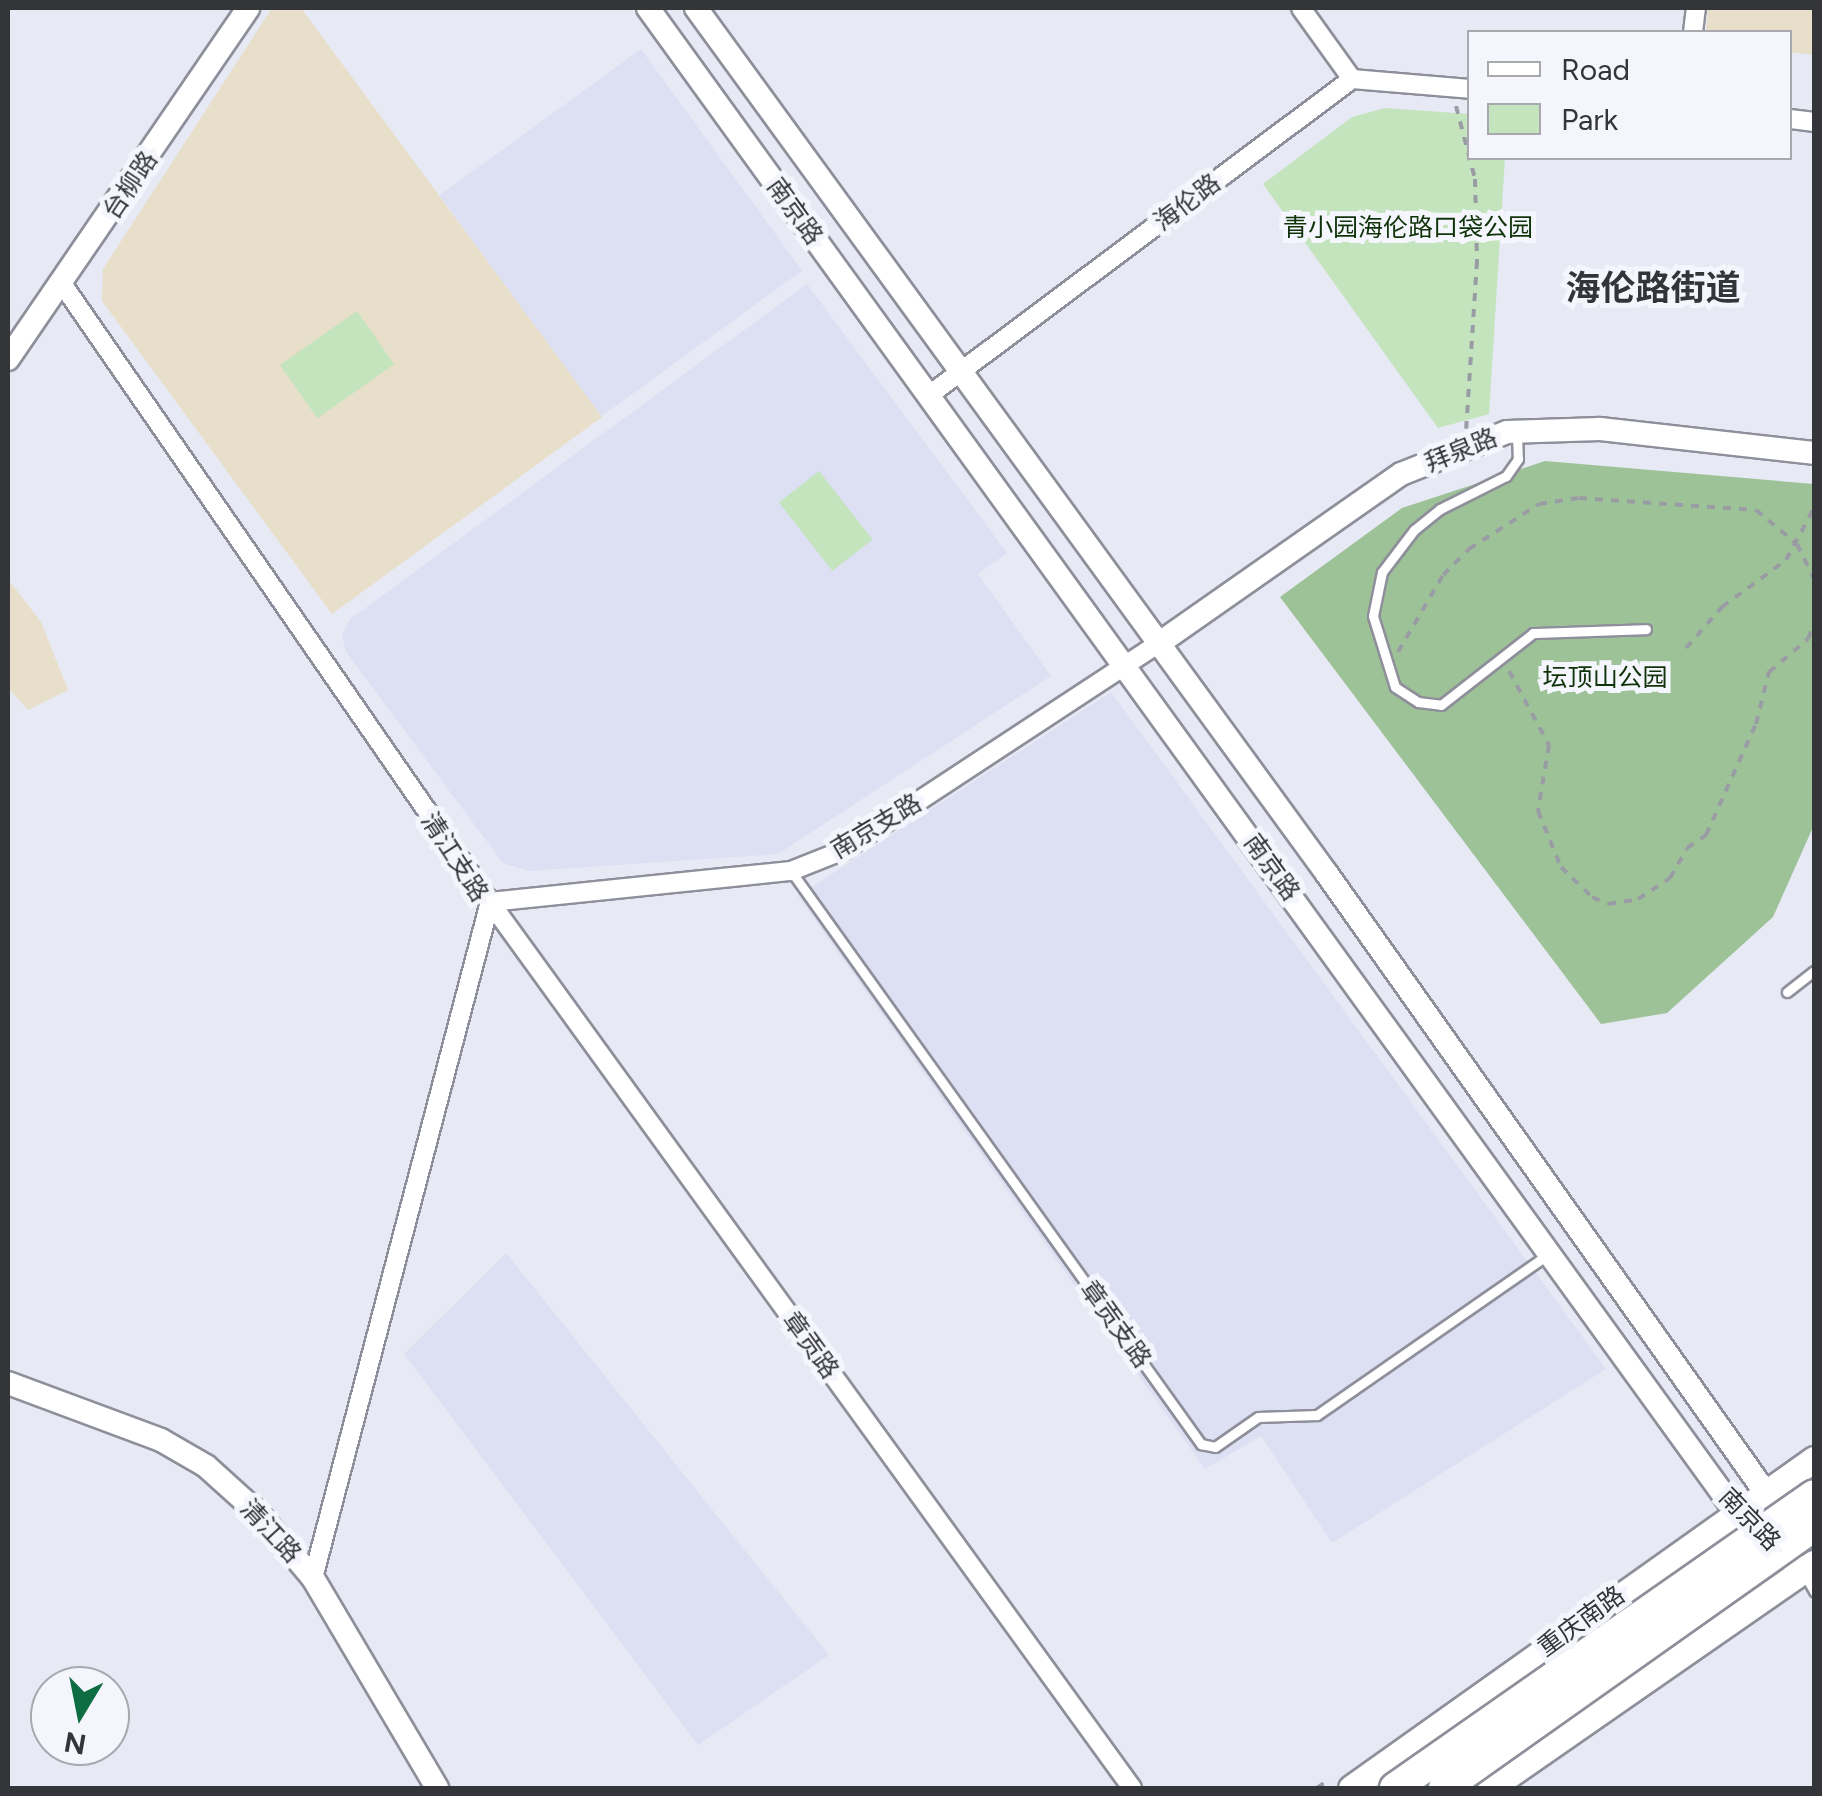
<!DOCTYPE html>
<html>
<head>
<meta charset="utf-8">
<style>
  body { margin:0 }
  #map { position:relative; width:1822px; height:1796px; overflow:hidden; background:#e7e9f4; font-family:Figtree,"Noto Sans SC",sans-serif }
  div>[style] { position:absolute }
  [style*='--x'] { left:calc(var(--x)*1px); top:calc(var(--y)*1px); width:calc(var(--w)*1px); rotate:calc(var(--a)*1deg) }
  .built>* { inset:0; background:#dde0f3; transform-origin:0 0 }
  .education>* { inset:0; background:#e8dfca }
  .green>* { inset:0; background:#c4e4be; transform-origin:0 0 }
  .forest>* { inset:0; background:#9ec298 }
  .path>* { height:4px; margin-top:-2px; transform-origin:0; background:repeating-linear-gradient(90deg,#9a9ca4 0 8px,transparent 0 16px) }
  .roads { filter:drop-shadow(2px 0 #8e8f9a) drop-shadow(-2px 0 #8e8f9a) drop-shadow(0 2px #8e8f9a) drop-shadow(0 -2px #8e8f9a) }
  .lane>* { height:9px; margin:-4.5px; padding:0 4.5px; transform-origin:4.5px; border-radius:4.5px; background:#fff }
  .street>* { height:18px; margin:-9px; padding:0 9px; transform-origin:9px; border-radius:9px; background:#fff }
  .secondary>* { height:22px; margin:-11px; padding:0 11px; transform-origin:11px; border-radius:11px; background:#fff }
  .primary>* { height:25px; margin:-12.5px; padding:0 12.5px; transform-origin:12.5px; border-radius:12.5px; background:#fff }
  .bridges { filter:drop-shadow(2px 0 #8e8f9a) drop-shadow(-2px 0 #8e8f9a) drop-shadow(0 2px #8e8f9a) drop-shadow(0 -2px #8e8f9a) }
  .highway-bridge>* { height:30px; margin:-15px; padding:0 15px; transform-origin:15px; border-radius:15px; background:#fff }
  span { translate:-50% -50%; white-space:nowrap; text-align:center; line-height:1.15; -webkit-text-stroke:10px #f5f6fd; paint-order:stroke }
  .street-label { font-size:25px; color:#343539 }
  .park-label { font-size:25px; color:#0f3208 }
  .district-label { font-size:35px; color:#343539; font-weight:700 }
  .frame { position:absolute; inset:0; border:10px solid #343539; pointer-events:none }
  .legend { position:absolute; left:1467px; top:30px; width:325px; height:130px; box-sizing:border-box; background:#f5f6fd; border:2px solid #a8a9af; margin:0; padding:12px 18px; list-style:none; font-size:30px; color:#343539 }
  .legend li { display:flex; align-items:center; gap:20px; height:50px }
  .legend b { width:50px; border:2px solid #a8a9af }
  .north { position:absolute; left:30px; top:1666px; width:100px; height:100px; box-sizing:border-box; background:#f5f6fd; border:2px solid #a8a9af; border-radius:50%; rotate:190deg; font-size:28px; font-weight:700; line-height:40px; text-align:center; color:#343539 }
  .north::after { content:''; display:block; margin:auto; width:35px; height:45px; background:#0e6d42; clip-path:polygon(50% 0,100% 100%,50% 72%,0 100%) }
</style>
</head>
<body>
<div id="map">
  <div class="built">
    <i style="left:641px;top:49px;width:274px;height:249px;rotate:54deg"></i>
    <i style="clip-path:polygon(807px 284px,1007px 553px,978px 574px,1051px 676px,778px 854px,529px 871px,503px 863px,346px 652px,342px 636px,349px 620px)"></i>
    <i style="clip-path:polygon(1111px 692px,1606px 1369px,1332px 1543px,1261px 1436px,1205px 1469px,798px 896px)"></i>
    <i style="clip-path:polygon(506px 1253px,829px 1655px,698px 1745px,404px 1354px)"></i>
  </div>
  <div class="education">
    <i style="clip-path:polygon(272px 8px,301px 8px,602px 417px,332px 614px,102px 301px,103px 269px)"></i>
    <i style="clip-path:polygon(1708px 8px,1814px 8px,1814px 55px,1790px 52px,1790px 32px,1706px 32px)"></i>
    <i style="clip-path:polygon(8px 579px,41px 622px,68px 690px,28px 710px,8px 688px)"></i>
  </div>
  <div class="green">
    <i style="clip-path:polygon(1385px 108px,1469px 114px,1470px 158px,1505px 158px,1489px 414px,1438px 428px,1263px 184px,1352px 117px)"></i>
    <i style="left:357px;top:311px;width:65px;height:94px;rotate:55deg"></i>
    <i style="left:819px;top:471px;width:87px;height:51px;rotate:52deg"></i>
  </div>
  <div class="forest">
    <i style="clip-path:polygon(1545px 461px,1814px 484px,1814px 825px,1773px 917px,1667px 1013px,1601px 1024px,1280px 597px,1402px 508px)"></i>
  </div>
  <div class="path">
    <i style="--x:1456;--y:106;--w:75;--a:75.4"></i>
    <i style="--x:1475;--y:179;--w:82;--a:88.6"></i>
    <i style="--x:1477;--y:261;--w:168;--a:93.7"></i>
    <i style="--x:1686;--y:648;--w:55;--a:-48.7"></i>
    <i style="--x:1722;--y:607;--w:79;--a:-36.3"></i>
    <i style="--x:1786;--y:560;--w:59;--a:-61.7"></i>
    <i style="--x:1398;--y:652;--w:89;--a:-59.7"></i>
    <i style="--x:1443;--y:575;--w:37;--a:-45"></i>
    <i style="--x:1469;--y:549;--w:83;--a:-32.7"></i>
    <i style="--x:1539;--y:504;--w:40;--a:-8.5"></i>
    <i style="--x:1579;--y:498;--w:177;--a:3.9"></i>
    <i style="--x:1756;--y:510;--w:53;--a:39.7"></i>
    <i style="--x:1797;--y:544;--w:39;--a:64"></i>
    <i style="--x:1509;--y:671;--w:84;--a:61.6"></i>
    <i style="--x:1549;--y:745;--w:67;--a:99.5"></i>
    <i style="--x:1538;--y:811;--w:61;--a:67.7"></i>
    <i style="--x:1561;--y:867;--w:43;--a:44.1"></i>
    <i style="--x:1592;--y:897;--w:17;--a:24"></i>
    <i style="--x:1608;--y:904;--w:30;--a:-9"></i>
    <i style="--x:1638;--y:899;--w:38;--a:-33"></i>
    <i style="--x:1670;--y:878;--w:34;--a:-60"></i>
    <i style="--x:1687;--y:848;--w:23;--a:-34"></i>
    <i style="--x:1706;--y:835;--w:122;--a:-65.8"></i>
    <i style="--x:1756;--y:724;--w:54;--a:-76"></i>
    <i style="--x:1769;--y:672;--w:51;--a:-40.2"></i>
    <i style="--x:1808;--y:639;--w:16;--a:-68"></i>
    <i style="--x:1317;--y:1788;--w:16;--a:-35"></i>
  </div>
  <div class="roads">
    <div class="lane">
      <i style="--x:1517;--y:434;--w:25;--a:88"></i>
      <i style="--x:1518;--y:459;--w:21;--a:125"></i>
      <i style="--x:1506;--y:476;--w:74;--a:153.4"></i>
      <i style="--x:1440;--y:509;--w:33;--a:141"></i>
      <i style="--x:1414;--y:530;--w:53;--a:127.3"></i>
      <i style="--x:1382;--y:572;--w:45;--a:101.6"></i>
      <i style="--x:1373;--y:616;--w:74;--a:72.8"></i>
      <i style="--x:1395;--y:687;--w:27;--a:33"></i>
      <i style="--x:1418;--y:702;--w:23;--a:7"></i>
      <i style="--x:1441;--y:705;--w:117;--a:-38"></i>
      <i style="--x:1533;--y:633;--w:113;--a:-2"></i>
      <i style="--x:791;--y:871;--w:705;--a:54.42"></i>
      <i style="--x:1201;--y:1444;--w:14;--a:12"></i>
      <i style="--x:1215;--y:1447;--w:52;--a:-34.9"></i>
      <i style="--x:1258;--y:1417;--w:59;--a:-1.9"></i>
      <i style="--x:1317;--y:1415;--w:282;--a:-34.8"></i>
      <i style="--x:1787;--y:992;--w:34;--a:-38"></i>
      <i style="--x:1804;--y:1573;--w:21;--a:61"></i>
    </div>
    <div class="street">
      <i style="--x:1301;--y:8;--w:87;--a:54.3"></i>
      <i style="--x:1693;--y:32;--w:24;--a:-83"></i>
      <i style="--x:1790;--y:119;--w:24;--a:7"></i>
      <i style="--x:63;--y:285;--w:750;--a:55.31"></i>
      <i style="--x:490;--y:902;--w:699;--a:104.67"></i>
      <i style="--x:928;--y:396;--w:529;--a:-36.78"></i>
      <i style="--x:1352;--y:79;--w:118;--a:4.8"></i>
      <i style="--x:1132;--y:1788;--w:1094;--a:-125.93"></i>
      <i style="--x:490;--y:902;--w:303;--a:-5.9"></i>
      <i style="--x:791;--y:871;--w:57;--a:-21.6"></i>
      <i style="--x:844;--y:850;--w:379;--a:-33.3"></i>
    </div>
    <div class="secondary">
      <i style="--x:648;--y:8;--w:1856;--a:54.12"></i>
      <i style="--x:1736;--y:1512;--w:89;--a:41.4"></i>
      <i style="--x:696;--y:8;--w:1072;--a:53.92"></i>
      <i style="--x:1327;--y:874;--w:757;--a:54.67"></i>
      <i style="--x:1765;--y:1492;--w:47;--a:64.5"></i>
      <i style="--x:8;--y:359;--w:425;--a:-55.6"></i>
      <i style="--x:1161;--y:642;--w:293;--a:-35"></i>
      <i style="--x:1401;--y:474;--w:114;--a:-21.6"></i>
      <i style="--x:1507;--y:432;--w:93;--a:-1.8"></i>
      <i style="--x:1600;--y:429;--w:215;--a:6.4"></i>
      <i style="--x:8;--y:1383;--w:163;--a:20.4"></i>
      <i style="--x:161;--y:1440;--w:52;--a:30"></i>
      <i style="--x:206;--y:1466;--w:70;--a:42.1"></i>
      <i style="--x:258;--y:1513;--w:85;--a:49.8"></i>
      <i style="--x:313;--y:1578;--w:244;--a:59.4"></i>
    </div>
    <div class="primary">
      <i style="--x:1351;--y:1788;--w:568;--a:-35.4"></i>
      <i style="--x:1490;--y:1788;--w:394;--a:-34.8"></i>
    </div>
  </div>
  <div class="bridges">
    <div class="highway-bridge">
      <i style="--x:1395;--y:1788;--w:511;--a:-34.96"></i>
      <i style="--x:1444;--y:1788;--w:453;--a:-35.3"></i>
    </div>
  </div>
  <div class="street-label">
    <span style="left:130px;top:185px;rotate:-56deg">台柳路</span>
    <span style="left:1187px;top:202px;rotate:-37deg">海伦路</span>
    <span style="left:795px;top:211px;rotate:54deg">南京路</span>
    <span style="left:1461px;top:450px;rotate:-22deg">拜泉路</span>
    <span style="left:876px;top:826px;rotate:-31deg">南京支路</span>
    <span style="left:455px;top:857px;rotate:57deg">清江支路</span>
    <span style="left:1272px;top:867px;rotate:54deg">南京路</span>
    <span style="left:1116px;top:1324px;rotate:54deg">章贡支路</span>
    <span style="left:811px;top:1345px;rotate:54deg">章贡路</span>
    <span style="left:1750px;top:1519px;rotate:46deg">南京路</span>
    <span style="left:271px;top:1531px;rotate:47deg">清江路</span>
    <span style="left:1581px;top:1621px;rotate:-36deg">重庆南路</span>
  </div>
  <div class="park-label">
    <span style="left:1408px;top:227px">青小园海伦路口袋公园</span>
    <span style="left:1605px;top:677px">坛顶山公园</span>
  </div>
  <div class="district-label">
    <span style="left:1653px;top:288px">海伦路街道</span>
  </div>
  <div class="frame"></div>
  <ul class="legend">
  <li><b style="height:12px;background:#fff"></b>Road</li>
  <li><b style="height:28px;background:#c4e4be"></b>Park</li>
  </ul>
  <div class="north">N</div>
</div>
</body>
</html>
